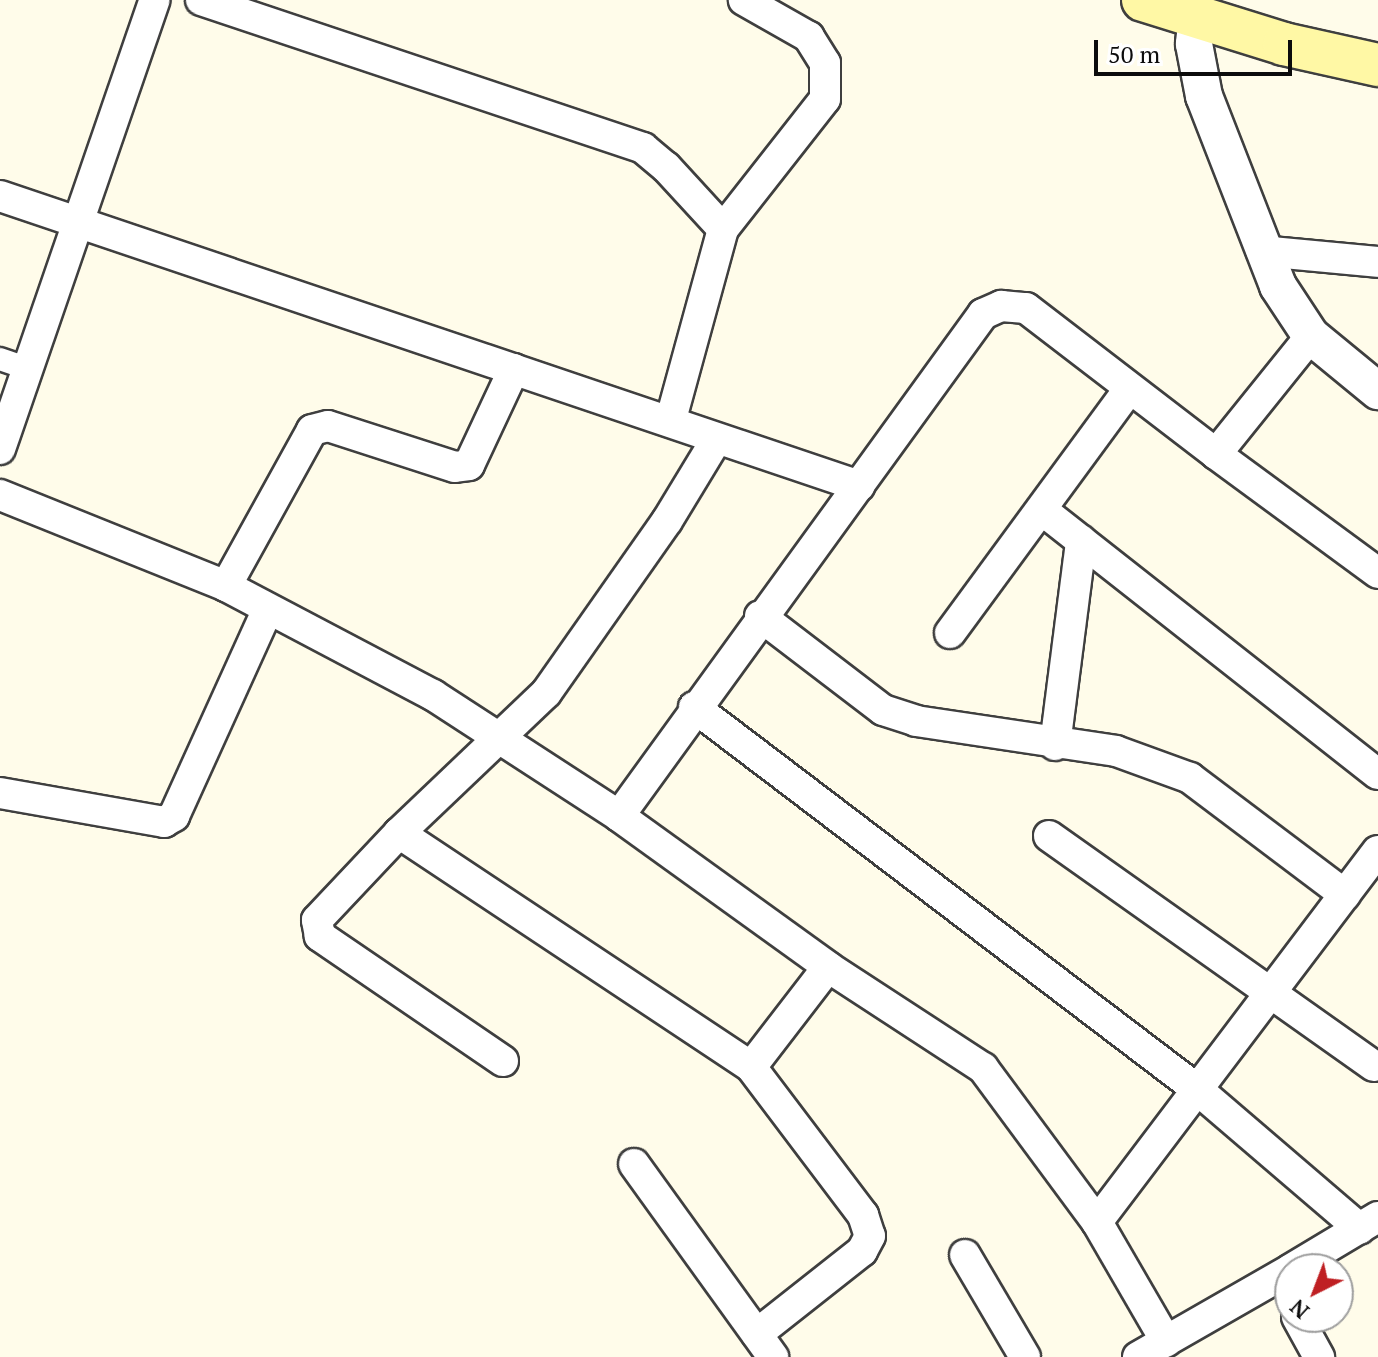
<!DOCTYPE html>
<html>
<head>
<meta charset="utf-8">
<style>
  body { margin:0 }
  #map { position:relative; width:1378px; height:1357px; overflow:hidden; background:#fffcea; font-family:"PT Serif",serif }
  div>[style] { position:absolute }
  [style*='--x'] { left:calc(var(--x)*1px); top:calc(var(--y)*1px); width:calc(var(--w)*1px); rotate:calc(var(--a)*1deg) }
  .roads { filter:drop-shadow(2px 0 #3f3f3f) drop-shadow(-2px 0 #3f3f3f) drop-shadow(0 2px #3f3f3f) drop-shadow(0 -2px #3f3f3f) }
  .pedestrian>* { height:22px; margin:-11px; padding:0 11px; transform-origin:11px; border-radius:11px; background:#fff }
  .minor>* { height:30px; margin:-15px; padding:0 15px; transform-origin:15px; border-radius:15px; background:#fff }
  .tertiary>* { height:36px; margin:-18px; padding:0 18px; transform-origin:18px; border-radius:18px; background:#fff }
  .secondary>* { height:42px; margin:-21px; padding:0 21px; transform-origin:21px; border-radius:21px; background:#fff8a5 }
  span { translate:-50% -50%; white-space:nowrap; text-align:center; line-height:1.15; -webkit-text-stroke:8px #fff; paint-order:stroke }
  .north { position:absolute; left:1274px; top:1253px; width:80px; height:80px; box-sizing:border-box; background:#fff; border:2px solid #9e9e9e; border-radius:50%; rotate:222deg; font-size:22px; font-weight:700; line-height:32px; text-align:center; color:#0c0c0c }
  .north::after { content:''; display:block; margin:auto; width:28px; height:36px; background:#bf2023; clip-path:polygon(50% 0,100% 100%,50% 72%,0 100%) }
  .scale { position:absolute; left:1094px; top:40px; width:198px; height:36px; box-sizing:border-box; border:4px solid #0c0c0c; border-top:0; padding-left:10px; font-size:24px; line-height:28px; white-space:nowrap; color:#0c0c0c; -webkit-text-stroke:6px #fff; paint-order:stroke }
</style>
</head>
<body>
<div id="map">
  <div class="roads">
    <div class="pedestrian">
      <i style="--x:0;--y:359;--w:31;--a:19"></i>
    </div>
    <div class="minor">
      <i style="--x:201;--y:0;--w:466;--a:18.5"></i>
      <i style="--x:643;--y:148;--w:30;--a:40"></i>
      <i style="--x:666;--y:167;--w:84;--a:47.4"></i>
      <i style="--x:723;--y:229;--w:197;--a:105.3"></i>
      <i style="--x:0;--y:196;--w:907;--a:18.65"></i>
      <i style="--x:723;--y:229;--w:165;--a:-51.9"></i>
      <i style="--x:825;--y:99;--w:36;--a:-90"></i>
      <i style="--x:825;--y:63;--w:31;--a:-122"></i>
      <i style="--x:809;--y:37;--w:75;--a:-150.4"></i>
      <i style="--x:1262;--y:251;--w:117;--a:5.4"></i>
      <i style="--x:0;--y:449;--w:475;--a:-71"></i>
      <i style="--x:1216;--y:454;--w:201;--a:36.3"></i>
      <i style="--x:0;--y:495;--w:244;--a:21.9"></i>
      <i style="--x:226;--y:586;--w:234;--a:27.8"></i>
      <i style="--x:433;--y:695;--w:222;--a:33"></i>
      <i style="--x:619;--y:816;--w:258;--a:35.8"></i>
      <i style="--x:828;--y:967;--w:185;--a:33.1"></i>
      <i style="--x:983;--y:1068;--w:192;--a:53.5"></i>
      <i style="--x:1097;--y:1222;--w:138;--a:59.9"></i>
      <i style="--x:1042;--y:510;--w:427;--a:38.2"></i>
      <i style="--x:226;--y:586;--w:178;--a:-61.1"></i>
      <i style="--x:312;--y:430;--w:16;--a:-14"></i>
      <i style="--x:328;--y:426;--w:133;--a:17.9"></i>
      <i style="--x:455;--y:467;--w:14;--a:-8"></i>
      <i style="--x:469;--y:465;--w:106;--a:-64.9"></i>
      <i style="--x:760;--y:616;--w:155;--a:37.4"></i>
      <i style="--x:883;--y:710;--w:35;--a:18"></i>
      <i style="--x:916;--y:721;--w:202;--a:8.5"></i>
      <i style="--x:1116;--y:751;--w:79;--a:20"></i>
      <i style="--x:1190;--y:778;--w:194;--a:37"></i>
      <i style="--x:950;--y:633;--w:303;--a:-53.7"></i>
      <i style="--x:694;--y:707;--w:633;--a:37.23"></i>
      <i style="--x:1198;--y:1090;--w:213;--a:40.6"></i>
      <i style="--x:1055;--y:745;--w:206;--a:-82.7"></i>
      <i style="--x:0;--y:793;--w:167;--a:10"></i>
      <i style="--x:164;--y:822;--w:12;--a:-31"></i>
      <i style="--x:174;--y:816;--w:227;--a:-65.6"></i>
      <i style="--x:619;--y:816;--w:620;--a:-54.05"></i>
      <i style="--x:983;--y:314;--w:20;--a:-24"></i>
      <i style="--x:1001;--y:306;--w:25;--a:5"></i>
      <i style="--x:1026;--y:308;--w:240;--a:37.5"></i>
      <i style="--x:1216;--y:454;--w:151;--a:-51.2"></i>
      <i style="--x:399;--y:833;--w:423;--a:33.6"></i>
      <i style="--x:751;--y:1067;--w:186;--a:52.9"></i>
      <i style="--x:863;--y:1215;--w:22;--a:72"></i>
      <i style="--x:870;--y:1236;--w:17;--a:118"></i>
      <i style="--x:862;--y:1251;--w:134;--a:141.7"></i>
      <i style="--x:1049;--y:836;--w:398;--a:35.3"></i>
      <i style="--x:503;--y:1061;--w:222;--a:-145.7"></i>
      <i style="--x:320;--y:936;--w:16;--a:-101"></i>
      <i style="--x:317;--y:920;--w:120;--a:-46.7"></i>
      <i style="--x:399;--y:833;--w:203;--a:-43.6"></i>
      <i style="--x:546;--y:693;--w:210;--a:-54.9"></i>
      <i style="--x:667;--y:521;--w:95;--a:-58.8"></i>
      <i style="--x:751;--y:1067;--w:126;--a:-52.4"></i>
      <i style="--x:634;--y:1164;--w:238;--a:54.2"></i>
      <i style="--x:1097;--y:1222;--w:465;--a:-52.9"></i>
      <i style="--x:965;--y:1255;--w:118;--a:59.5"></i>
      <i style="--x:1291;--y:1269;--w:101;--a:-30.9"></i>
      <i style="--x:1297;--y:1317;--w:46;--a:61.2"></i>
      <i style="--x:1138;--y:1357;--w:175;--a:-29.8"></i>
    </div>
    <div class="tertiary">
      <i style="--x:1197;--y:18;--w:26;--a:97"></i>
      <i style="--x:1194;--y:44;--w:53;--a:79.1"></i>
      <i style="--x:1204;--y:96;--w:204;--a:68.7"></i>
      <i style="--x:1278;--y:286;--w:60;--a:56.6"></i>
      <i style="--x:1311;--y:336;--w:87;--a:39.4"></i>
    </div>
    <div class="secondary">
      <i style="--x:1143;--y:0;--w:148;--a:17.3"></i>
      <i style="--x:1284;--y:44;--w:96;--a:12.6"></i>
    </div>
  </div>
  <div class="north">N</div>
  <div class="scale">50 m</div>
</div>
</body>
</html>
